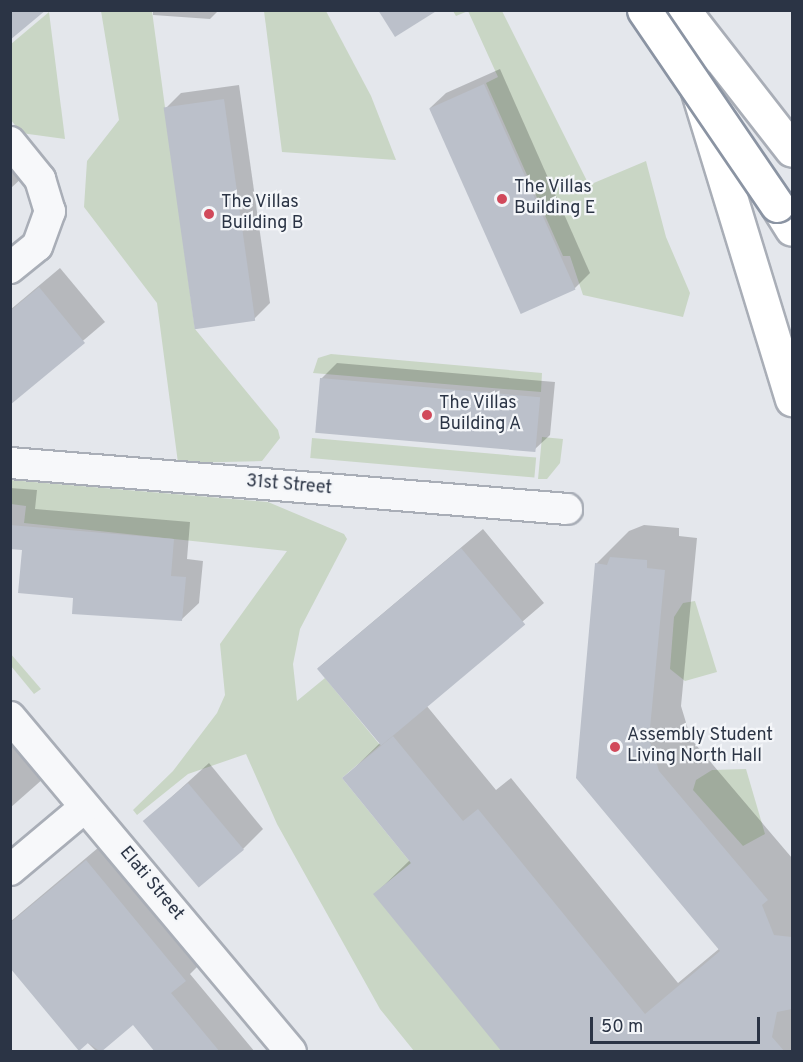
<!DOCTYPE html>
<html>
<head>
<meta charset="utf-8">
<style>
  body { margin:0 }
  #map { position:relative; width:803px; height:1062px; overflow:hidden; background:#e4e7ec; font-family:Overpass,sans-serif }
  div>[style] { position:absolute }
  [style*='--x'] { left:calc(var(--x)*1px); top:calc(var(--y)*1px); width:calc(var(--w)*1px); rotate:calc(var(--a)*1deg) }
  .green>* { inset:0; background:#c9d6c5; transform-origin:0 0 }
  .shadow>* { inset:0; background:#0003 }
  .building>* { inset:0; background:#bbc0ca; transform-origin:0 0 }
  .roads { filter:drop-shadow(2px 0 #a9aeb7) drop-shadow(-2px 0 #a9aeb7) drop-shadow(0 2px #a9aeb7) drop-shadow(0 -2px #a9aeb7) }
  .minor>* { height:30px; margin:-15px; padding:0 15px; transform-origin:15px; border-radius:15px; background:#f7f8fa }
  .highway>* { height:33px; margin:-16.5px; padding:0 16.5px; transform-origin:16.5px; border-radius:16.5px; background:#fff }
  .bridges { filter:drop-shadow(2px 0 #8b94a3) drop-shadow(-2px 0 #8b94a3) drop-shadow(0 2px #8b94a3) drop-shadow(0 -2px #8b94a3) }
  .highway-bridge>* { height:33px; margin:-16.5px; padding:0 16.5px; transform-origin:16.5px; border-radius:16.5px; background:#fff }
  .dots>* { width:16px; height:16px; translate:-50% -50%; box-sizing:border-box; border:3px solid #f4f6f9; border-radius:50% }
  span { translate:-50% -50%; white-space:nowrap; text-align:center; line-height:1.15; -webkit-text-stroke:4.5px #f4f6f9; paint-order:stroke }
  .poi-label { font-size:18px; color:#2b3445 }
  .left { translate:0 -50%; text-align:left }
  .street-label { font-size:18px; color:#2b3445 }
  .frame { position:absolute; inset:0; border:12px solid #2b3445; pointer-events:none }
  .scale { position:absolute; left:590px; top:1017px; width:170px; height:27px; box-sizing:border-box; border:3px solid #2b3445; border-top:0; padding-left:8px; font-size:18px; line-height:21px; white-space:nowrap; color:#2b3445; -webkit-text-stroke:4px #f4f6f9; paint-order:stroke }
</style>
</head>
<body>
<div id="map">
  <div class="green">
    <i style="clip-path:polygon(101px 11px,152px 11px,195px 329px,278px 430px,280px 438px,262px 461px,178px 463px,157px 303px,84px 207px,87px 161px,119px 120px)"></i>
    <i style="clip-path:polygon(264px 11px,326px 11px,371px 96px,396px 160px,282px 152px)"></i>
    <i style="clip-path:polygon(453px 11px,502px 11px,589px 185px,646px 161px,666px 237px,690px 293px,683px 317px,583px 295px,570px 256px,563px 256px,486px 83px,498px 77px,468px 11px,456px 16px)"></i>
    <i style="clip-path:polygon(49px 12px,65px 139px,21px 133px,11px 120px,11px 44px)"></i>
    <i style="clip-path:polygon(331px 354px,542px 373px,541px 392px,313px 373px,318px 358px)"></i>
    <i style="clip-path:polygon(542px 437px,563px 439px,560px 463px,547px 479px,538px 479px)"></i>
    <i style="left:312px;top:438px;width:225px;height:20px;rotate:5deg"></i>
    <i style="clip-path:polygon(10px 480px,268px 502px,344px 534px,347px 539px,300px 629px,293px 664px,297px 701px,325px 678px,380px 745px,342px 778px,411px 863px,502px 1051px,414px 1051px,380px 1009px,277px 824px,246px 754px,188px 774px,137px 815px,133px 810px,173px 771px,217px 713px,225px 695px,220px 644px,287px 551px,24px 523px,26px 506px,11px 504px)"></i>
    <i style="clip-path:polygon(695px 601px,717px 672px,685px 681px,670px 669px,674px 617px,683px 603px)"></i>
    <i style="clip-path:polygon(10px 653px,41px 689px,34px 694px,11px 666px)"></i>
    <i style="clip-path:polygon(746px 769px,765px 834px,743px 846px,693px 790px,696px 780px,712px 770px)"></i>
  </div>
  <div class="shadow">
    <i style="clip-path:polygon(153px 10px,219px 10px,210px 19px,153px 15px)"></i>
    <i style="clip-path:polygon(500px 69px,590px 273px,574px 289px,430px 108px,446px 93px)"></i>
    <i style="clip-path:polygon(239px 85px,270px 303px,254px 319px,165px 109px,181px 93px)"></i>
    <i style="clip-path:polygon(10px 158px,25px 175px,10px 189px)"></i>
    <i style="clip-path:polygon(60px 268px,105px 322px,10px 403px,10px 310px)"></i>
    <i style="clip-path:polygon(337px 363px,555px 382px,550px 435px,534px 450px,321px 379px)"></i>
    <i style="clip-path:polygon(10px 488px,37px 490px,35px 509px,190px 522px,187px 559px,203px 561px,199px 603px,181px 620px,75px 597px,24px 549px,10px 548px)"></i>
    <i style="clip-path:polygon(644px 525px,679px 528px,679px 536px,697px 538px,681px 706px,691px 739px,792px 858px,792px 1052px,504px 1052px,375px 894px,410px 860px,344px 778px,380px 743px,318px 668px,483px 529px,544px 603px,426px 705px,496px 790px,511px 778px,678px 983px,720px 948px,578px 777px,596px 564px,629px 531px)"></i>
    <i style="clip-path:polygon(10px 738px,44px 778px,10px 808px)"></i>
    <i style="clip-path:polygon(209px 763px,263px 829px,243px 849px,145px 821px)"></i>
    <i style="clip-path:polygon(105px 842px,204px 960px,190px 974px,255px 1052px,157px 1052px,133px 1023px,97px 1052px,10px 966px,10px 922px)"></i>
  </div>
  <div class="building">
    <i style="clip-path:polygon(10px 10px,46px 10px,10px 40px)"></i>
    <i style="clip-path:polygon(378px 10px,438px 10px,395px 37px)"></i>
    <i style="left:484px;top:84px;width:225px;height:60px;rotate:66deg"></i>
    <i style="left:224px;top:99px;width:224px;height:61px;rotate:82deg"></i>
    <i style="clip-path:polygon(39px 287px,85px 343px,10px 405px,10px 311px)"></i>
    <i style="left:320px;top:378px;width:221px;height:55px;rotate:5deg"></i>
    <i style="clip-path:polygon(10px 525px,174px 539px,171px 576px,186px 577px,182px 621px,72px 614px,73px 598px,18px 593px,22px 550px,10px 549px)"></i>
    <i style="left:461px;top:548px;width:100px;height:188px;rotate:50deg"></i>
    <i style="clip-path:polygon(610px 557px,647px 560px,647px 568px,665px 570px,649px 739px,659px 771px,768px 900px,762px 905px,774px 935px,792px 937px,792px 1009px,777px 1012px,772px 1037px,785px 1052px,502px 1052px,373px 894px,411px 863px,342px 778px,393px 736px,463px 821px,478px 809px,645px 1014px,720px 951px,576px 778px,595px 563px,607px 565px)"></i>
    <i style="left:188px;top:783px;width:87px;height:59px;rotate:50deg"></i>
    <i style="clip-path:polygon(86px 860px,186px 981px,171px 993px,220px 1052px,155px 1052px,133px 1025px,101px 1052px,88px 1043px,79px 1051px,10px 968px,10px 923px)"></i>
  </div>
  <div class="roads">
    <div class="minor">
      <i style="--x:10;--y:142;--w:48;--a:51"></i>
      <i style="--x:40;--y:179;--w:34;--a:73"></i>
      <i style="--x:50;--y:211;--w:37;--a:110"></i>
      <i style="--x:37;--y:246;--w:35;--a:141"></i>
      <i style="--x:10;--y:463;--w:559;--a:4.72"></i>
      <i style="--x:10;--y:717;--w:437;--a:50"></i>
      <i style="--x:10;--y:870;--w:98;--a:-40"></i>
    </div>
    <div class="highway">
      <i style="--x:673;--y:10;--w:407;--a:73"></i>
      <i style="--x:683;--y:10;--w:177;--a:52.1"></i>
      <i style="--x:777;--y:205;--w:28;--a:58"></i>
    </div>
  </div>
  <div class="bridges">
    <div class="highway-bridge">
      <i style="--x:644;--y:10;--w:236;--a:55.7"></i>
    </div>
  </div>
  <div class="dots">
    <i style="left:502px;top:199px;background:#d1495b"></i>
    <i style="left:209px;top:214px;background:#d1495b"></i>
    <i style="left:427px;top:415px;background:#d1495b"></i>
    <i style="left:615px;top:747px;background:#d1495b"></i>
  </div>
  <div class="poi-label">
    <span class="left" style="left:514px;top:199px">The Villas<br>Building E</span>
    <span class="left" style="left:221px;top:214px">The Villas<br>Building B</span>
    <span class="left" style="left:439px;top:415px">The Villas<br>Building A</span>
    <span class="left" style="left:627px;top:747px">Assembly Student<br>Living North Hall</span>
  </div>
  <div class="street-label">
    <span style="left:289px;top:486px;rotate:5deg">31st Street</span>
    <span style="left:151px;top:884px;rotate:50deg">Elati Street</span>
  </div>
  <div class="frame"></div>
  <div class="scale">50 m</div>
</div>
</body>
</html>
